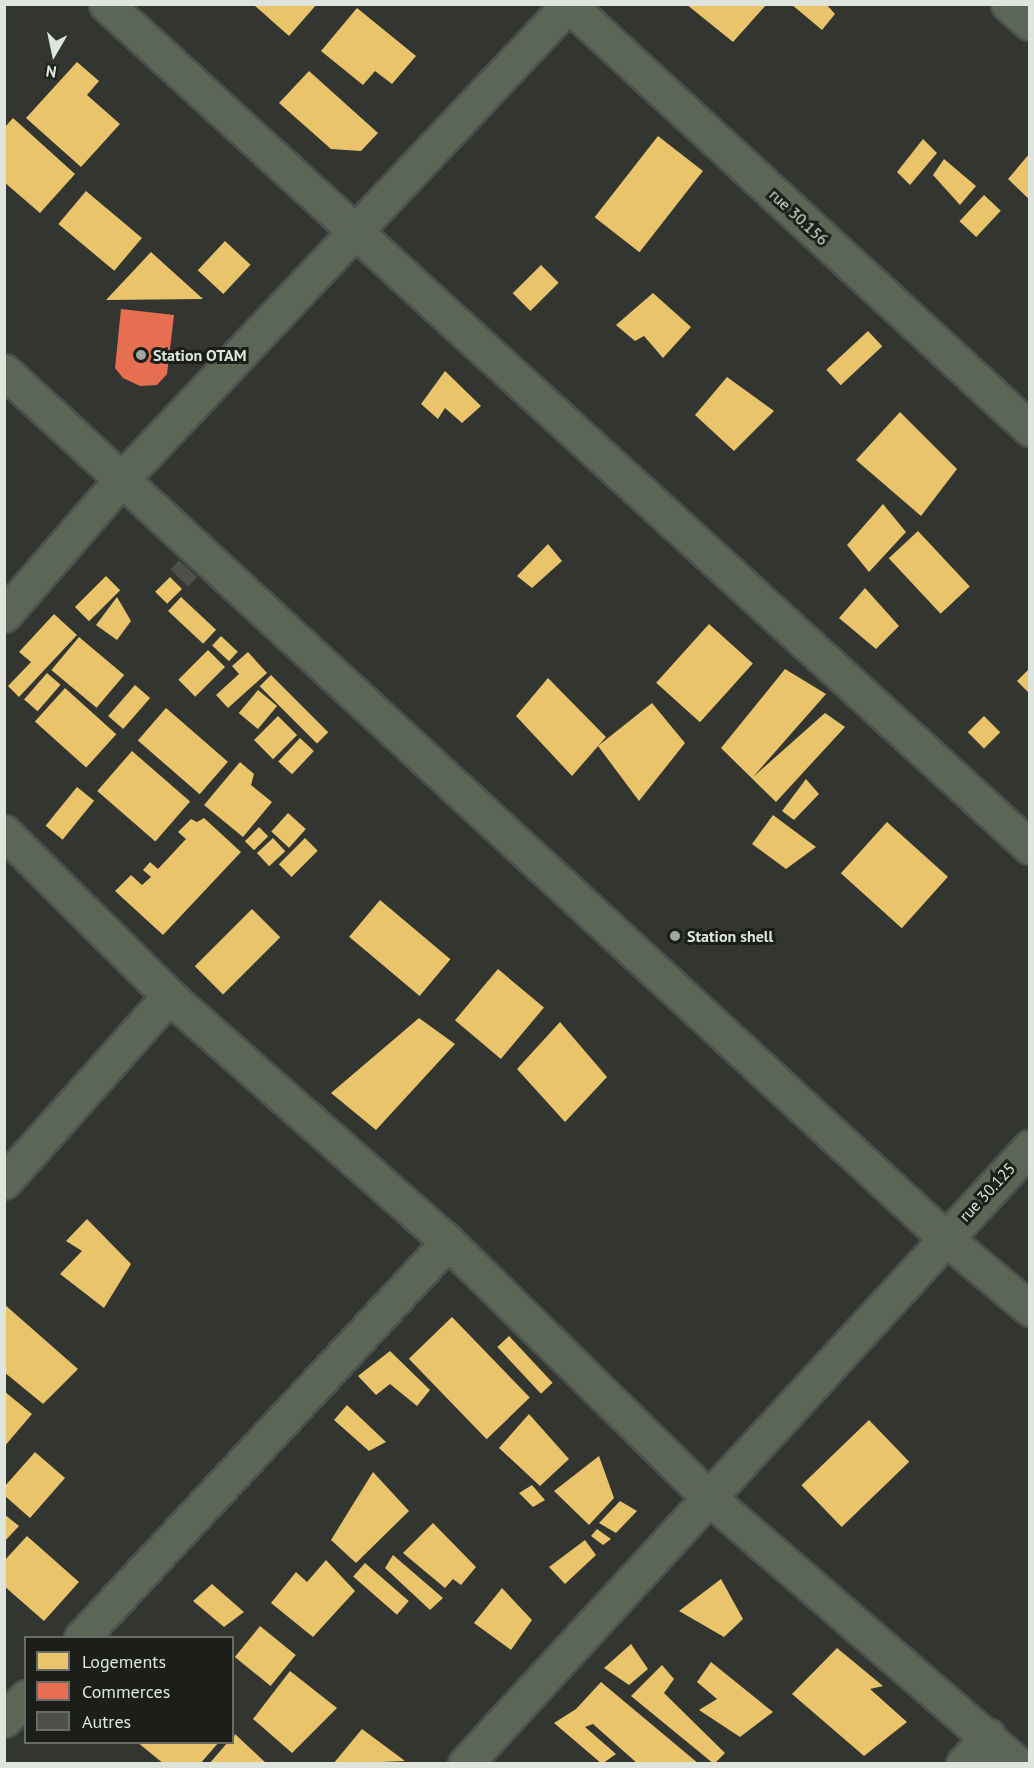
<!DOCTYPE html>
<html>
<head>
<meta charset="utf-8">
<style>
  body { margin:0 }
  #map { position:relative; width:1034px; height:1768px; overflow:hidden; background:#323530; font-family:"PT Sans",sans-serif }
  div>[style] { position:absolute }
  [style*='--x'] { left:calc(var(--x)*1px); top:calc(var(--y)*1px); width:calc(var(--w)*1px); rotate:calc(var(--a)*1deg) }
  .homes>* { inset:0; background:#e9c46a; transform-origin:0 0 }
  .shops>* { inset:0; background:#e76f51 }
  .building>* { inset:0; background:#4d4f4b; transform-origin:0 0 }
  .roads { filter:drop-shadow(2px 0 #4e504d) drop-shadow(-2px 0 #4e504d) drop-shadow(0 2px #4e504d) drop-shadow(0 -2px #4e504d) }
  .minor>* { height:33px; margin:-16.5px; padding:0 16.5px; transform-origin:16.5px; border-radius:16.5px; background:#5c6656 }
  .dots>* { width:16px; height:16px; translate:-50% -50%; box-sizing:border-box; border:3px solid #1b1e19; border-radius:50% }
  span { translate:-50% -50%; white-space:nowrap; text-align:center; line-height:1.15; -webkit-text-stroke:6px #1b1e19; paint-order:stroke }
  .street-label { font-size:16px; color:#dfe4dd }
  .poi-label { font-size:16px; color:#dfe4dd; font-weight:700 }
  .left { translate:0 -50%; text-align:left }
  .frame { position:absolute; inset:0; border:6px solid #dfe4dd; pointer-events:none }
  .legend { position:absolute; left:24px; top:1636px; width:210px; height:108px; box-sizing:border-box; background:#1b1e19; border:2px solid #696d67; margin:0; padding:8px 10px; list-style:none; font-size:18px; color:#dfe4dd }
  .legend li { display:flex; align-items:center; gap:12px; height:30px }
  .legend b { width:30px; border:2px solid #696d67 }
  .north { position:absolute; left:24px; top:24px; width:60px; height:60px; -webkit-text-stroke:4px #1b1e19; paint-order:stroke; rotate:189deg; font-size:16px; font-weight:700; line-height:24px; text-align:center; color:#dfe4dd }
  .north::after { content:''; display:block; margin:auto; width:21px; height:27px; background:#dfe4dd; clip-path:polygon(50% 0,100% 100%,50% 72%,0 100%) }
</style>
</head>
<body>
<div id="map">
  <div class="homes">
    <i style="clip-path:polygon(253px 4px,317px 4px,289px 36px)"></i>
    <i style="clip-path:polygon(686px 4px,767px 4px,733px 42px)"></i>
    <i style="clip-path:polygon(791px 4px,826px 4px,835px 14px,822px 30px)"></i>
    <i style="clip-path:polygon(357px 8px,416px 56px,392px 84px,375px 71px,363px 85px,321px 51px)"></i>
    <i style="clip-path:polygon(77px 62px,99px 81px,87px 95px,120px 124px,81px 167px,26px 118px)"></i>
    <i style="clip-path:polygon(309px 71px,378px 133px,361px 151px,331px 149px,279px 103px)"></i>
    <i style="clip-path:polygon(13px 118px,75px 174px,40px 213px,4px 182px,4px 128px)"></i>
    <i style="left:658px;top:136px;width:57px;height:103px;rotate:38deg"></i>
    <i style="clip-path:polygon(923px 139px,937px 153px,910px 185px,897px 172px)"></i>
    <i style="clip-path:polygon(1030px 153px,1030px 200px,1008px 179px)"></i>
    <i style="clip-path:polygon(944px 159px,976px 186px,960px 205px,933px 175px)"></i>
    <i style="left:86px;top:191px;width:73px;height:43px;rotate:40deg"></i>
    <i style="left:984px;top:195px;width:23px;height:36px;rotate:43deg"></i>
    <i style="left:225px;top:241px;width:35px;height:40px;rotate:43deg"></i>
    <i style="clip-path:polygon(151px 252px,203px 299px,106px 300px)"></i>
    <i style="left:541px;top:265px;width:25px;height:40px;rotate:45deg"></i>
    <i style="clip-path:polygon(653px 293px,691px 327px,663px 358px,644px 336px,635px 341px,616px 325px)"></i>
    <i style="left:868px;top:331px;width:21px;height:57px;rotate:47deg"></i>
    <i style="clip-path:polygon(445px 371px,481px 406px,462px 423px,445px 408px,438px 419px,421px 404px)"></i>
    <i style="clip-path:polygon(727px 377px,774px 411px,734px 451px,695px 415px)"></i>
    <i style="clip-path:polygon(900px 412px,957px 469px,921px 516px,856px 460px)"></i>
    <i style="clip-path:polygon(883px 504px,906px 532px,869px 572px,847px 545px)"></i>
    <i style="left:918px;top:531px;width:76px;height:40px;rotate:47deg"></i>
    <i style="clip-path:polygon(548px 544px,562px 561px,532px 588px,517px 576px)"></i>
    <i style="left:106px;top:576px;width:20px;height:44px;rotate:45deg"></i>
    <i style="left:170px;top:577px;width:17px;height:21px;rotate:45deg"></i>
    <i style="clip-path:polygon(865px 588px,899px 626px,876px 649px,839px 618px)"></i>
    <i style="clip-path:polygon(117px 597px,131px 621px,117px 640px,96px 625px)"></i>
    <i style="left:181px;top:597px;width:48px;height:19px;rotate:43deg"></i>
    <i style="clip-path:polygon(54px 614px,77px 635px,19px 697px,8px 686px,31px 662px,19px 652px)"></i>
    <i style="left:709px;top:624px;width:59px;height:79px;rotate:42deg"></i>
    <i style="left:221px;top:636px;width:23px;height:13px;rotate:43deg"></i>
    <i style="left:79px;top:637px;width:59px;height:43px;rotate:40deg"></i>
    <i style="left:208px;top:650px;width:24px;height:42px;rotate:45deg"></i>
    <i style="clip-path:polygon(248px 652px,267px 673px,228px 708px,216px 695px,239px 674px,232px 666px)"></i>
    <i style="clip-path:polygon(1030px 668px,1030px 694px,1017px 681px)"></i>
    <i style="clip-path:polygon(785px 669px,826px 694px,753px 777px,825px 713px,845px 727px,776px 802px,721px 748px)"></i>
    <i style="left:47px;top:673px;width:18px;height:35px;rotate:41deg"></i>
    <i style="left:271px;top:675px;width:81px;height:16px;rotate:45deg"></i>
    <i style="clip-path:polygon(548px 678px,606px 737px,572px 776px,516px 716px)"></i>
    <i style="left:135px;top:685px;width:20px;height:41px;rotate:41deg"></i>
    <i style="left:65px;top:688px;width:69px;height:45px;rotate:42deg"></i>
    <i style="left:258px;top:690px;width:25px;height:30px;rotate:40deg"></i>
    <i style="clip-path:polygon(652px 703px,685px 743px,639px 801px,598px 746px)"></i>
    <i style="left:166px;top:708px;width:82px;height:43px;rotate:41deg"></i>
    <i style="left:278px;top:716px;width:27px;height:34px;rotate:45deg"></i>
    <i style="left:984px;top:716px;width:23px;height:23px;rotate:45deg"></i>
    <i style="left:300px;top:738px;width:19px;height:32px;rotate:43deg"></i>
    <i style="left:132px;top:751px;width:77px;height:53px;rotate:41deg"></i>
    <i style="clip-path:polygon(240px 762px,254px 774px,251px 785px,272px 802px,243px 837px,204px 805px)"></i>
    <i style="clip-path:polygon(806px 779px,819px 794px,794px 820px,782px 811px)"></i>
    <i style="left:77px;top:787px;width:22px;height:50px;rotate:39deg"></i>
    <i style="left:288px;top:813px;width:24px;height:25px;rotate:42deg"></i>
    <i style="clip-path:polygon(773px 815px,816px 847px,786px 869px,752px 844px)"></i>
    <i style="clip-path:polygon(204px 818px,241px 852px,163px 935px,115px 891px,131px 875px,142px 885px,151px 877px,143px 870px,150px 862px,158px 869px,186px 839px,178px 832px,191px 819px,197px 822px)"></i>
    <i style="left:887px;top:822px;width:82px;height:69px;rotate:42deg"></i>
    <i style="left:259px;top:827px;width:13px;height:20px;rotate:45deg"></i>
    <i style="left:273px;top:838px;width:18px;height:22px;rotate:47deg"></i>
    <i style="left:305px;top:838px;width:18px;height:37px;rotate:45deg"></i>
    <i style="left:380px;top:900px;width:92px;height:48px;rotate:40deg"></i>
    <i style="left:252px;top:909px;width:40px;height:81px;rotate:45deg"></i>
    <i style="left:498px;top:969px;width:60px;height:67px;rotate:40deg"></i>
    <i style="clip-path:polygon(419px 1018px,455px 1044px,376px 1130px,331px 1093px)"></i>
    <i style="clip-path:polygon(560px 1022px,607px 1077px,565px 1122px,517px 1069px)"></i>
    <i style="clip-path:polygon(87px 1219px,131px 1264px,104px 1308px,60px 1274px,82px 1251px,66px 1241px)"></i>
    <i style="clip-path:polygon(4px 1304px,78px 1369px,43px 1404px,4px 1372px)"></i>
    <i style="left:452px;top:1317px;width:112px;height:60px;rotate:46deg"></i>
    <i style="left:509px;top:1336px;width:64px;height:16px;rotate:47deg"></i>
    <i style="clip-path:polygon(390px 1351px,430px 1390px,417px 1406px,390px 1384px,376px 1395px,358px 1376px)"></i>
    <i style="clip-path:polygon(4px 1391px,32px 1414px,4px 1447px)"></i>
    <i style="clip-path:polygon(347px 1405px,386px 1442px,369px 1451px,334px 1420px)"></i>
    <i style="clip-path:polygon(529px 1414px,569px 1459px,540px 1486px,499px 1448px)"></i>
    <i style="left:869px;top:1420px;width:58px;height:94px;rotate:46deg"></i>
    <i style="clip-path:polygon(35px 1452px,65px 1478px,30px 1518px,5px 1496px,5px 1486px)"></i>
    <i style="clip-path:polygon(599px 1456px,614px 1498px,589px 1525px,554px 1491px)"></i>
    <i style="clip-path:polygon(373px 1472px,409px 1511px,356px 1563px,331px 1540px)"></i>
    <i style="clip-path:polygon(532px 1485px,545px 1500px,533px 1507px,519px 1493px)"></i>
    <i style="clip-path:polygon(620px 1501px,637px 1511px,616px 1533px,599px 1523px)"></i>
    <i style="clip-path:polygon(4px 1514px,19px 1526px,4px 1542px)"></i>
    <i style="clip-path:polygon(433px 1523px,476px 1567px,461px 1585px,453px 1579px,445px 1588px,403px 1553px)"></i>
    <i style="clip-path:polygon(597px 1529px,611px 1539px,603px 1545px,591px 1536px)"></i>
    <i style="clip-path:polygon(27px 1536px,79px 1582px,44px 1621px,4px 1586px,4px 1561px)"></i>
    <i style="clip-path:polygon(585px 1540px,596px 1555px,565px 1584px,549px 1567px)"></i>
    <i style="clip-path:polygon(393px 1555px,443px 1598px,430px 1610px,385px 1568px)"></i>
    <i style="clip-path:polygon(326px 1560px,355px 1591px,313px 1637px,271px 1603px,296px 1572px,307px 1582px)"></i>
    <i style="left:365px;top:1563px;width:58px;height:18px;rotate:41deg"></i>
    <i style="clip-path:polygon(721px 1579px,743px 1619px,724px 1637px,679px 1611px)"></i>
    <i style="clip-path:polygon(212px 1584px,244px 1612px,224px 1627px,193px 1601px)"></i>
    <i style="clip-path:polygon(502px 1588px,532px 1620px,511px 1650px,474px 1623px)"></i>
    <i style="left:260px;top:1626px;width:46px;height:40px;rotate:39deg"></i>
    <i style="clip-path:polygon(631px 1644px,648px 1669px,629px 1685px,604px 1668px)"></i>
    <i style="clip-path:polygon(837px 1648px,883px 1686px,870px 1689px,907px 1722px,864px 1756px,792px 1694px)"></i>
    <i style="clip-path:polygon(711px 1662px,773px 1712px,740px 1737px,699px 1710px,717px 1699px,697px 1682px)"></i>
    <i style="clip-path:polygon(662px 1665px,674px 1679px,664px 1693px,725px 1753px,714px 1764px,631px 1696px)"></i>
    <i style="clip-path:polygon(290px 1671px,337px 1708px,292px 1753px,253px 1719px)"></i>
    <i style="clip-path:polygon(601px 1682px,699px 1764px,638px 1764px,593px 1724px,585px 1727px,616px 1754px,602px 1764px,554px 1723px,576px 1709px)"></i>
    <i style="clip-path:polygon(362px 1729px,405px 1761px,333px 1764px)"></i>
    <i style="clip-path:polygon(235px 1734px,267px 1764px,209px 1764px,228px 1742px,232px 1742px)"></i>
    <i style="clip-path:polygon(137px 1742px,219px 1742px,200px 1764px,164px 1764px)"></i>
  </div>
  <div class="shops">
    <i style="clip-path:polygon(121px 309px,174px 315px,167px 374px,157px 385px,140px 386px,123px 378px,115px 368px)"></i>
  </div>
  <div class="building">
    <i style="left:179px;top:560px;width:25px;height:13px;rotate:43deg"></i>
  </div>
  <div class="roads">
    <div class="minor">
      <i style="--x:106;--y:4;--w:1251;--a:42.38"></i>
      <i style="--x:568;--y:4;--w:628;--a:42.61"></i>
      <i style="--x:1008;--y:4;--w:29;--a:41"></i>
      <i style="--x:4;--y:371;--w:1278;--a:42.65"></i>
      <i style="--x:944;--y:1237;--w:112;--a:39.9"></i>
      <i style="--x:4;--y:615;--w:180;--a:-49.1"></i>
      <i style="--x:122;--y:479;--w:652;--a:-46.74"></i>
      <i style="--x:4;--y:832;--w:233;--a:44.8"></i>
      <i style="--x:169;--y:996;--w:372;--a:41.4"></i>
      <i style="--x:448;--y:1242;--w:363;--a:44.4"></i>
      <i style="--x:707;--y:1496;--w:411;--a:40.8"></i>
      <i style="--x:4;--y:1182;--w:249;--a:-48.4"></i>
      <i style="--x:81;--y:1638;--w:540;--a:-47.18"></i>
      <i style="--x:4;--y:1720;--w:32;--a:-46"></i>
      <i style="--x:465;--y:1764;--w:837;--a:-47.52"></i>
      <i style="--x:963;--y:1764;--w:38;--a:-48"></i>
    </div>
  </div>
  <div class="dots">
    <i style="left:141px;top:355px;background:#a2a7a0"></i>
    <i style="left:675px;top:936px;background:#a2a7a0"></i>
  </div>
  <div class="street-label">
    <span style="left:799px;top:217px;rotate:43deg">rue 30.156</span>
    <span style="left:987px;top:1192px;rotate:-47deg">rue 30.125</span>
  </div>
  <div class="poi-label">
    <span class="left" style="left:153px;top:355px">Station OTAM</span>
    <span class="left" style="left:687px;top:936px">Station shell</span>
  </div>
  <div class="frame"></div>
  <ul class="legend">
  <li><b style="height:16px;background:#e9c46a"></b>Logements</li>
  <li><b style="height:16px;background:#e76f51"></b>Commerces</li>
  <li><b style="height:16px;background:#4d4f4b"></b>Autres</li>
  </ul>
  <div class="north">N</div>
</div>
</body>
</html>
